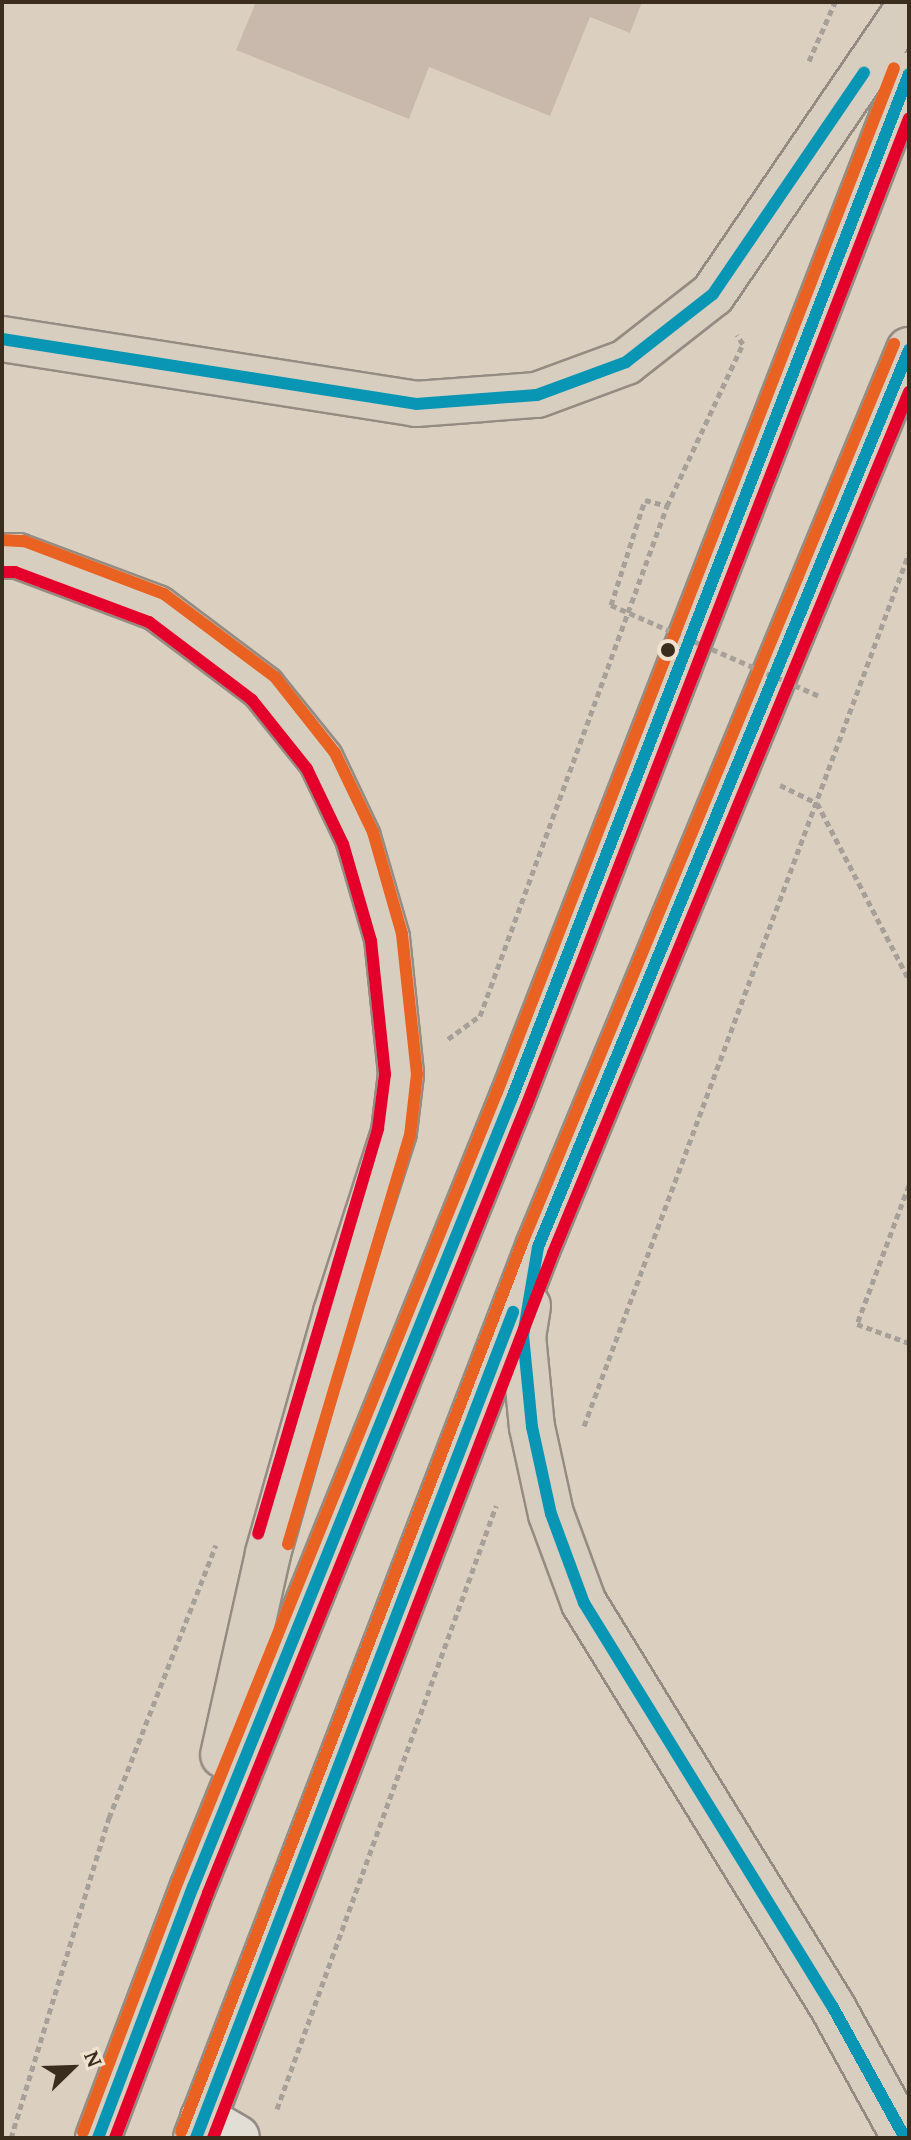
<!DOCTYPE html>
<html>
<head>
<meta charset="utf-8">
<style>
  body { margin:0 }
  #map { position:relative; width:911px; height:2140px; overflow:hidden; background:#dbd0c0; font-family:"Gentium Book Plus",serif }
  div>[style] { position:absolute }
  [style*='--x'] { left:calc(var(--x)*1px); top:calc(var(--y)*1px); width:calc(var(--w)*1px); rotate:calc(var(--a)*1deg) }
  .building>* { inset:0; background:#c9b9ad }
  .path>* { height:5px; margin-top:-2.5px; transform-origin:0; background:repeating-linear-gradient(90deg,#a6a099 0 6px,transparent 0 10px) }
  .roads { filter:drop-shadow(2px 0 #948c82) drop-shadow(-2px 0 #948c82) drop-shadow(0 2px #948c82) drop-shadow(0 -2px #948c82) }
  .minor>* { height:44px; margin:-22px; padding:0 22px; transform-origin:22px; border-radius:22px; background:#e3ded5 }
  .major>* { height:44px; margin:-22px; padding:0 22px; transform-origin:22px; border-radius:22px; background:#d8cec0 }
  .path-bridge>* { height:5px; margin-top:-2.5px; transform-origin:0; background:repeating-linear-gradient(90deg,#a6a099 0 6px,transparent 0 10px) }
  .bus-1>* { height:12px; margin:-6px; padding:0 6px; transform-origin:6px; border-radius:6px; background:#0996b4 }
  .bus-2>* { height:12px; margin:-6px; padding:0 6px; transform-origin:6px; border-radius:6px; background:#e4002b }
  .bus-3>* { height:12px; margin:-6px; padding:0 6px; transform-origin:6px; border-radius:6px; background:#e96222 }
  .dots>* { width:22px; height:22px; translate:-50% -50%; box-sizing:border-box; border:4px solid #efe2ce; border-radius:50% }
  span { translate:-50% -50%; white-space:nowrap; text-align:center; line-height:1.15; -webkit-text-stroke:8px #efe2ce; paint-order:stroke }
  .frame { position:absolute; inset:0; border:4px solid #3a2d1e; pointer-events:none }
  .north { position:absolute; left:32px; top:2028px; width:80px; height:80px; -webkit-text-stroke:6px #efe2ce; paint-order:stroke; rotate:67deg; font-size:22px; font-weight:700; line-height:32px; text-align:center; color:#3a2d1e }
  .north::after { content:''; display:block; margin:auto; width:28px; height:36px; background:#3a2d1e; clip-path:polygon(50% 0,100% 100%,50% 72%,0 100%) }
</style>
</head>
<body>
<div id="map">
  <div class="building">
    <i style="clip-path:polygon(256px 2px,642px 2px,630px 33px,590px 17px,550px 116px,429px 67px,409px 119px,236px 50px)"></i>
  </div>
  <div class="path">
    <i style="--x:809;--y:61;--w:64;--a:-66.2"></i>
    <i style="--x:611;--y:605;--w:110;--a:-72.1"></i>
    <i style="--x:645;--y:500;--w:23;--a:15"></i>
    <i style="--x:667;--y:506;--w:179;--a:-64.9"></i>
    <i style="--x:743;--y:344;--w:11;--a:-124"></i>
    <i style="--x:780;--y:785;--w:41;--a:25.9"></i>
    <i style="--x:817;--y:803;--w:199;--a:62.5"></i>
    <i style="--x:448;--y:1039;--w:39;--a:-36"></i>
    <i style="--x:480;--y:1016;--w:543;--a:-69.86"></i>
    <i style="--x:909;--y:1185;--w:148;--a:110.5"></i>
    <i style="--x:857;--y:1324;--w:55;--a:20.1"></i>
    <i style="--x:584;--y:1426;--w:932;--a:-69.58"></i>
    <i style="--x:277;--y:2109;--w:642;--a:-70.04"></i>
    <i style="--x:11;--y:2138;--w:335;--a:-73"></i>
    <i style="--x:109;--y:1818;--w:293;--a:-68.6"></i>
  </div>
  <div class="roads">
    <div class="minor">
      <i style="--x:203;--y:2118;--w:39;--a:30"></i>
    </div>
    <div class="major">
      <i style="--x:2;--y:339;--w:419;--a:8.9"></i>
      <i style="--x:416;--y:404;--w:121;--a:-4.3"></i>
      <i style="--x:537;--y:395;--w:95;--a:-20.3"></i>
      <i style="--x:626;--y:362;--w:110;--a:-38"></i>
      <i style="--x:713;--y:294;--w:348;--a:-55.7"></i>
      <i style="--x:2;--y:556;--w:16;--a:0"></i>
      <i style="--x:18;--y:556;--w:148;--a:20.5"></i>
      <i style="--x:157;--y:608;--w:133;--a:37"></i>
      <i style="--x:263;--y:688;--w:92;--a:51.1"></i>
      <i style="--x:321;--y:760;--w:86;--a:64.6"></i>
      <i style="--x:358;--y:838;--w:104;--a:73.8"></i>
      <i style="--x:387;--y:938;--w:137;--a:84.1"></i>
      <i style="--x:401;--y:1074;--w:58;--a:96.9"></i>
      <i style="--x:394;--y:1132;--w:190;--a:107.8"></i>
      <i style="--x:336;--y:1313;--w:250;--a:105.8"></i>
      <i style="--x:268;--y:1554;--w:206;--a:102.6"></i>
      <i style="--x:528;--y:1306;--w:30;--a:99"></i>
      <i style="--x:523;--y:1336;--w:91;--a:84.4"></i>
      <i style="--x:532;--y:1427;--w:89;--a:77.7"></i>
      <i style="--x:551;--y:1514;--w:95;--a:69.7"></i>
      <i style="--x:584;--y:1603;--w:473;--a:58.4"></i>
      <i style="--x:832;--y:2006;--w:151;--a:61.1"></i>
      <i style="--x:98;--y:2138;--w:268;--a:-69.3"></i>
      <i style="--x:193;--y:1887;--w:851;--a:-67.99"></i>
      <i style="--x:512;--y:1098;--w:1098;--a:-68.81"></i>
      <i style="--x:196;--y:2138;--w:954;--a:-69"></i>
      <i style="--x:538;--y:1247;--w:971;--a:-67.53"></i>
    </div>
  </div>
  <div class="path-bridge">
    <i style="--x:611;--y:605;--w:227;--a:23.6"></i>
  </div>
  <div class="bus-1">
    <i style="--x:2;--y:339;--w:419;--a:8.9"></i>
    <i style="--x:416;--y:404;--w:121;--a:-4.3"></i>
    <i style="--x:537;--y:395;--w:95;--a:-20.3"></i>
    <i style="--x:626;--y:362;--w:110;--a:-38"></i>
    <i style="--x:713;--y:294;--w:268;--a:-55.7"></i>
    <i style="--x:98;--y:2138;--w:268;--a:-69.3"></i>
    <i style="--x:193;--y:1887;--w:851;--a:-67.99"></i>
    <i style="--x:512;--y:1098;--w:1098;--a:-68.81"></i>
    <i style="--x:196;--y:2138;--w:885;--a:-69"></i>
    <i style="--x:905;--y:2138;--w:151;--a:-118.9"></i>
    <i style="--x:832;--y:2006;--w:473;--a:-121.6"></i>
    <i style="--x:584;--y:1603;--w:95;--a:-110.3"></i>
    <i style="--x:551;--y:1514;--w:89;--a:-102.3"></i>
    <i style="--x:532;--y:1427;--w:91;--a:-95.6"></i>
    <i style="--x:523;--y:1336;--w:90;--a:-80.4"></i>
    <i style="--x:538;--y:1247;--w:971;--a:-67.53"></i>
  </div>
  <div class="bus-2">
    <i style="--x:2;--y:572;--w:13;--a:0"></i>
    <i style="--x:15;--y:572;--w:143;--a:20.5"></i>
    <i style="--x:149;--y:622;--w:129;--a:37.1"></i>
    <i style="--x:252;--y:700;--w:88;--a:51.4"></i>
    <i style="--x:307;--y:769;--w:83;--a:64.4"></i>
    <i style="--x:343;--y:844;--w:101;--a:73.9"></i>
    <i style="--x:371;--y:941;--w:134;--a:84"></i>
    <i style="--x:385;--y:1074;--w:55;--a:97.3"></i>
    <i style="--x:378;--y:1129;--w:422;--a:106.5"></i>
    <i style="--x:115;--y:2138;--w:262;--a:-69.2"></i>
    <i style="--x:208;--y:1893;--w:851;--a:-67.99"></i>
    <i style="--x:527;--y:1104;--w:1057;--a:-68.82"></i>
    <i style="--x:213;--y:2138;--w:948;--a:-68.98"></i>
    <i style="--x:553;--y:1253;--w:932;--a:-67.54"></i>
  </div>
  <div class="bus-3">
    <i style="--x:2;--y:540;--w:22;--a:3"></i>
    <i style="--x:24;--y:541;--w:150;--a:20.7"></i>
    <i style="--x:164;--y:594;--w:139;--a:36.8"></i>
    <i style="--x:275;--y:677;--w:97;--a:51.7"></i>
    <i style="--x:335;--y:753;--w:88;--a:64.3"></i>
    <i style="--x:373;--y:832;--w:106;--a:74.1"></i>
    <i style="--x:402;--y:934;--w:141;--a:83.9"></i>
    <i style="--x:417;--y:1074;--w:61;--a:96.5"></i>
    <i style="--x:410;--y:1135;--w:427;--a:106.6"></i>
    <i style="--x:83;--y:2132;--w:268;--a:-69.3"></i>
    <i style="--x:178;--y:1881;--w:851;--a:-67.99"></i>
    <i style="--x:497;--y:1092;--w:1098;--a:-68.81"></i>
    <i style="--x:181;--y:2132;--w:954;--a:-69"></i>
    <i style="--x:523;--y:1241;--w:971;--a:-67.53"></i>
  </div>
  <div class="dots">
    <i style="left:668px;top:650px;background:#3a2d1e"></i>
  </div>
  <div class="frame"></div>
  <div class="north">N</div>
</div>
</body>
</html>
